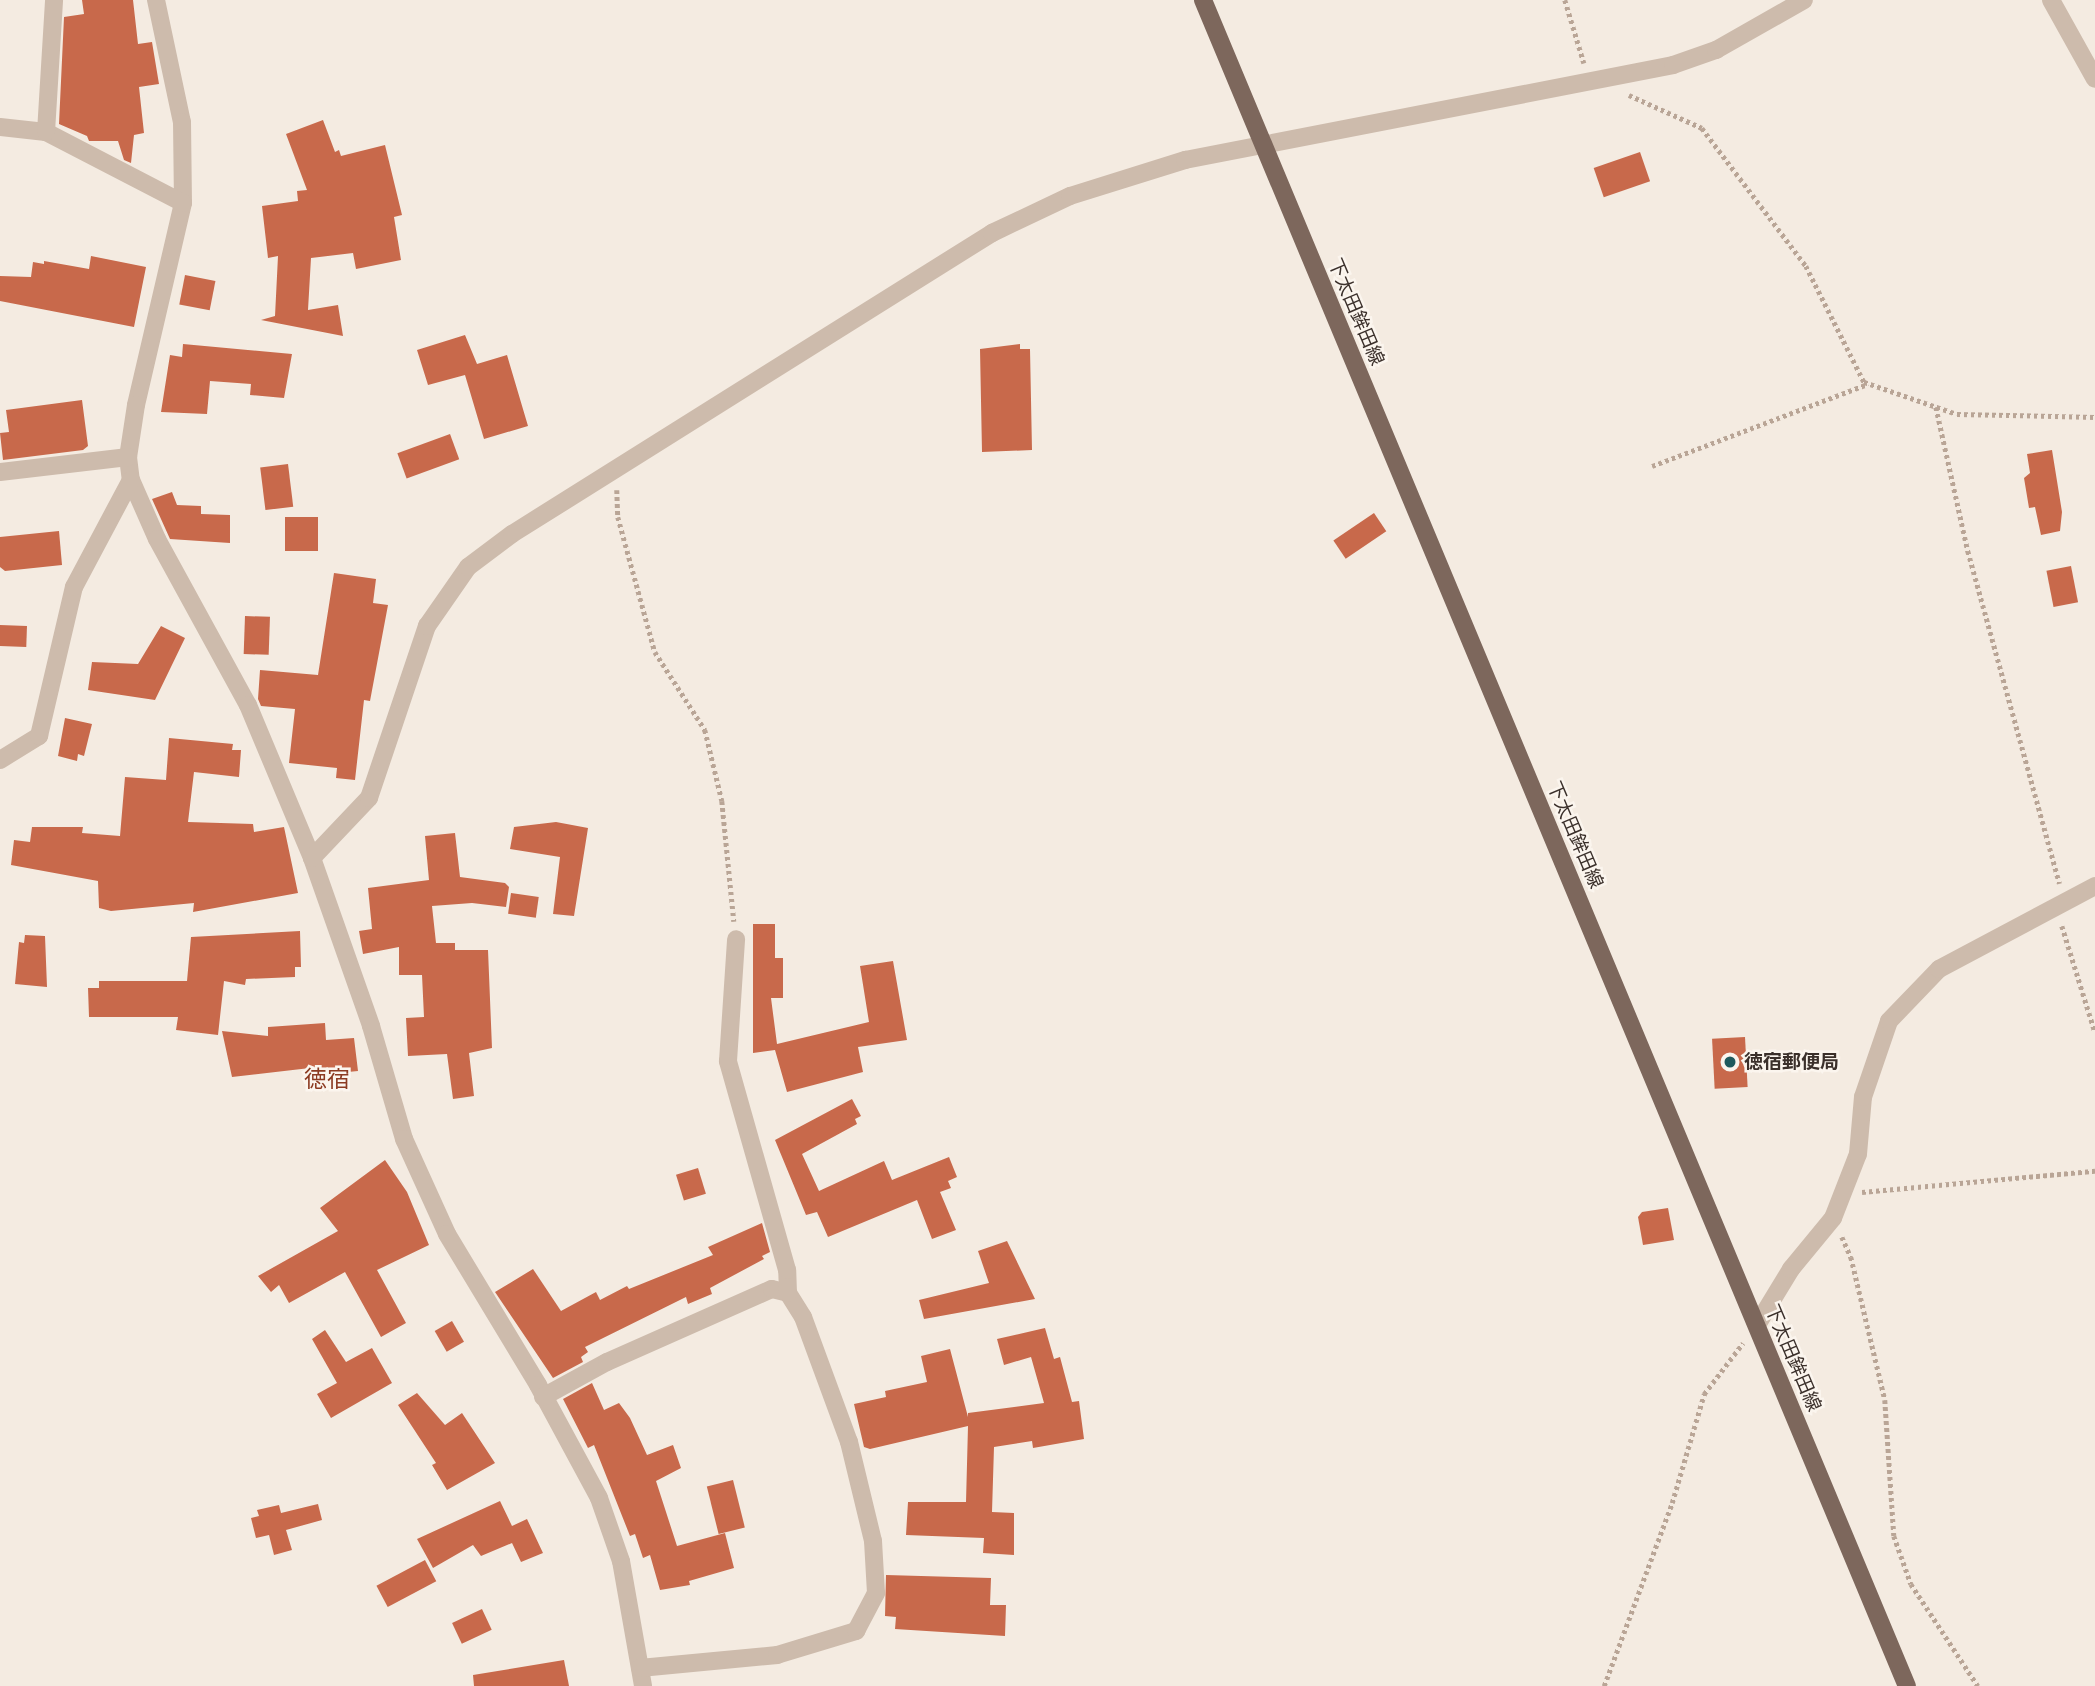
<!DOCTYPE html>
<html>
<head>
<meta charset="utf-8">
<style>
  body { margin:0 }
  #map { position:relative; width:2095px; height:1686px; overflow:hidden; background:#f4ebe1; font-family:"Roboto Condensed","Noto Sans JP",sans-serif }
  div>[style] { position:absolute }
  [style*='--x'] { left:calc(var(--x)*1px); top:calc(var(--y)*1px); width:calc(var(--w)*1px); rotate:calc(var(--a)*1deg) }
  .building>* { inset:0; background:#c8694b; transform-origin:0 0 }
  .path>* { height:4.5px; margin-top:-2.25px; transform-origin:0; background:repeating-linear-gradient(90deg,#b9a596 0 3.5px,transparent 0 7px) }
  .minor>* { height:18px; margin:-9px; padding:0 9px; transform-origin:9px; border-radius:9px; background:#cdbbac }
  .major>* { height:18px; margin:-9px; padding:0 9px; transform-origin:9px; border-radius:9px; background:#7d675c }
  .dots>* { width:19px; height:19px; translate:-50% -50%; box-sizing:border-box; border:4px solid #fbf5ee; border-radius:50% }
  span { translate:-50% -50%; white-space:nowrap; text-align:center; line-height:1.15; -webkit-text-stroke:5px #fbf5ee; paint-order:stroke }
  .street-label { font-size:19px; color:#3b302b }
  .poi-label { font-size:19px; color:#3b302b; font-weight:700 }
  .left { translate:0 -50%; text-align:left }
  .quarter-label { font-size:23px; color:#8c3b22 }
</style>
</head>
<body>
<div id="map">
  <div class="building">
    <i style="clip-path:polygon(82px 0,133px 0,138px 44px,152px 42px,159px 84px,139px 87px,144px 133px,134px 135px,131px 163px,124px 160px,118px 141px,89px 141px,87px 136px,59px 124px,64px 17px,84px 14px)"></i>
    <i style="clip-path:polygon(323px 120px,335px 152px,339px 150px,341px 156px,385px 145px,402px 215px,394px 217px,401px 260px,356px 269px,353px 253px,311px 258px,308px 310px,338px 305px,343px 336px,261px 320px,275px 316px,278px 256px,268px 258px,262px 206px,298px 201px,297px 191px,307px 190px,286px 134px)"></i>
    <i style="left:1640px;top:152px;width:31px;height:49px;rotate:71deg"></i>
    <i style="clip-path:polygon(91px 256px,146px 267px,134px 327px,0 301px,0 276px,31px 277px,33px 262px,44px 264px,44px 261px,89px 269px)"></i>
    <i style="left:185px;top:275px;width:31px;height:30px;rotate:11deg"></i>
    <i style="clip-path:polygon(465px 335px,477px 364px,507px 355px,528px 426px,484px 439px,465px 375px,428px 385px,417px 350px)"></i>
    <i style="clip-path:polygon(183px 344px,292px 354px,284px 398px,250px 395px,251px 384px,210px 381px,207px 414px,161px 412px,170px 355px,182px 357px)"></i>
    <i style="clip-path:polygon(1020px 344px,1020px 349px,1030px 349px,1032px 450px,982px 452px,980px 349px)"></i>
    <i style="clip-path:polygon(82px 400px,88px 446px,83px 450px,3px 460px,0 433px,9px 432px,6px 410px)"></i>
    <i style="left:450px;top:434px;width:27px;height:56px;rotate:70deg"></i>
    <i style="clip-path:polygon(2052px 450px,2062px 512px,2060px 531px,2041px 535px,2035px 507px,2029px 508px,2024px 478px,2030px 473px,2027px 454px)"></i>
    <i style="left:288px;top:464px;width:43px;height:28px;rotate:83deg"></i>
    <i style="clip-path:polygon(172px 492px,177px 505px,201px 506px,201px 514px,230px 515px,230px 543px,170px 539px,152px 499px)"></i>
    <i style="left:1374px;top:513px;width:22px;height:49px;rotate:56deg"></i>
    <i style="left:285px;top:517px;width:33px;height:34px"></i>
    <i style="clip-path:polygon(59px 531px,62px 565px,5px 571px,0 567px,0 537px)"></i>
    <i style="left:2071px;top:566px;width:37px;height:25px;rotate:79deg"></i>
    <i style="clip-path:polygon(334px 573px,376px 579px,373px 603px,388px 605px,370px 701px,364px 700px,355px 780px,336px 778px,337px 768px,289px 763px,295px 709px,261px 706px,258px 699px,260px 670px,318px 675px)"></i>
    <i style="left:245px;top:616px;width:25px;height:38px;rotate:2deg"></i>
    <i style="left:0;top:625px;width:27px;height:21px;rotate:2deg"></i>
    <i style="clip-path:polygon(161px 626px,185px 638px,155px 700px,88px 690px,92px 662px,138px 664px)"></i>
    <i style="clip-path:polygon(65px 718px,92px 724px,84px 756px,78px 754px,77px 761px,58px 756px)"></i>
    <i style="clip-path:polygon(169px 738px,233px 744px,232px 750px,241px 750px,239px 777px,194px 772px,188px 822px,253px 824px,254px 832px,284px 827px,298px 893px,193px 912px,194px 903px,111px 911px,99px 908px,98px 881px,11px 865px,14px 840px,30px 842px,32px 827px,83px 827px,82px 833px,120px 836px,125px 777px,166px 780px)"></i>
    <i style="clip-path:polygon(556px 822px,588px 828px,574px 916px,553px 914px,560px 857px,510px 849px,514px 827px)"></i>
    <i style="clip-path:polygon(455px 833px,460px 877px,505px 883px,509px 887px,506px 907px,472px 903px,432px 906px,436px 943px,455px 943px,455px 950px,488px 950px,492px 1048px,469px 1053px,474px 1096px,453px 1099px,447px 1054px,408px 1056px,406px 1018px,424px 1017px,422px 975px,399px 975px,399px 947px,363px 954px,359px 931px,372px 929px,368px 888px,429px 880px,425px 836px)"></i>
    <i style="left:511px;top:893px;width:28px;height:21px;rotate:8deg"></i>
    <i style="clip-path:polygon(753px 924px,775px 924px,775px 958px,783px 958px,783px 998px,771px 998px,777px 1044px,869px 1022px,860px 966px,893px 961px,907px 1040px,858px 1047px,863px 1072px,787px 1092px,775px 1050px,753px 1053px)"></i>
    <i style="clip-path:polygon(300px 931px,301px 967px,295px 967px,295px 977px,246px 979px,245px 985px,224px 981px,218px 1035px,176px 1030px,178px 1017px,89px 1017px,88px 988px,99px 988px,99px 981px,187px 981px,191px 937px)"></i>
    <i style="clip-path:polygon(25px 935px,45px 936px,47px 987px,15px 984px,19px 942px,24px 943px)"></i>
    <i style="clip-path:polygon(325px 1023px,326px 1040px,354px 1038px,358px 1071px,348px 1072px,349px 1078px,311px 1081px,310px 1068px,232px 1077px,222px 1031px,268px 1036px,268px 1027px)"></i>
    <i style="left:1745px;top:1037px;width:50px;height:33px;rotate:87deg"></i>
    <i style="clip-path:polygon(852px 1099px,861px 1116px,855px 1119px,857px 1124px,802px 1154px,819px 1191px,884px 1161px,892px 1180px,949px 1157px,957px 1177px,948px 1181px,951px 1188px,940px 1192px,956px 1230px,932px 1239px,917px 1200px,828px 1237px,817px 1212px,806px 1215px,775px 1140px)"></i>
    <i style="clip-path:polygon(385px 1160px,407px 1192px,429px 1245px,377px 1270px,406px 1323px,381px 1337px,345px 1272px,289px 1303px,279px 1285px,271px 1292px,258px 1276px,338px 1231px,320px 1208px)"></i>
    <i style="left:698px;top:1168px;width:27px;height:23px;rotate:73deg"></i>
    <i style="clip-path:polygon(1668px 1208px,1674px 1240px,1643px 1245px,1638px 1217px,1642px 1212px)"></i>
    <i style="clip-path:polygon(762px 1223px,770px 1252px,762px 1256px,764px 1259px,710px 1288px,712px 1294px,688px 1304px,686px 1297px,585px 1347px,588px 1352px,581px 1357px,583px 1362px,553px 1378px,495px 1292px,533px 1269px,561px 1311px,596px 1292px,600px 1300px,627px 1286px,629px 1289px,713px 1255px,708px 1247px)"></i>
    <i style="clip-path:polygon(1007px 1241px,1035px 1299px,924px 1319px,919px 1300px,989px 1283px,978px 1251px)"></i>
    <i style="left:452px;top:1321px;width:24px;height:20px;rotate:60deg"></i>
    <i style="clip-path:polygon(1045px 1328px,1054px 1359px,1060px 1357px,1072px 1402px,1079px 1401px,1084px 1439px,1033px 1448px,1032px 1441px,994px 1447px,992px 1512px,1014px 1513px,1014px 1555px,983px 1553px,984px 1538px,906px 1535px,908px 1502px,966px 1502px,968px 1426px,870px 1449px,864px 1447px,854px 1404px,886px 1397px,885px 1391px,927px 1382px,921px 1356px,950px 1349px,968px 1417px,968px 1413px,1044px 1403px,1031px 1357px,1004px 1365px,997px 1339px)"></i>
    <i style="clip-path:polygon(325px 1330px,346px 1362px,372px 1348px,392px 1383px,331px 1418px,317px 1394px,337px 1383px,312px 1339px)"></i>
    <i style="clip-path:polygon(592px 1383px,604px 1410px,619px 1403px,630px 1418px,647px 1455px,673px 1445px,681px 1468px,656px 1481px,677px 1546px,725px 1533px,734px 1568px,689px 1581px,690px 1585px,660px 1590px,650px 1555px,643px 1558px,635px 1534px,630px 1536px,594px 1445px,588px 1448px,563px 1399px)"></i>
    <i style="clip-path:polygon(417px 1393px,445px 1425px,462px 1413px,495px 1463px,447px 1490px,432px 1465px,436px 1463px,398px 1405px)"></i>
    <i style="left:733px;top:1480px;width:49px;height:27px;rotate:76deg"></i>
    <i style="clip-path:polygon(500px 1501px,512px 1526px,527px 1519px,543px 1553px,521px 1562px,512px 1543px,481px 1556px,473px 1545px,433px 1568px,417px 1539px)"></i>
    <i style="clip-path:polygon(318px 1504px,322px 1520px,286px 1530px,292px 1550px,274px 1555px,269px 1535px,256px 1538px,251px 1518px,259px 1516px,257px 1510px,279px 1505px,281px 1513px)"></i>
    <i style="left:425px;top:1560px;width:24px;height:55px;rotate:62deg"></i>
    <i style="clip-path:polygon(886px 1575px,991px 1578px,990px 1605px,1006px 1605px,1005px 1636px,895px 1629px,896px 1617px,885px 1616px)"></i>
    <i style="left:482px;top:1609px;width:23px;height:33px;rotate:65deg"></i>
    <i style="clip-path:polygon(564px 1660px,569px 1686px,474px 1686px,473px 1675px)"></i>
  </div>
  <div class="path">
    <i style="--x:1565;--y:0;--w:66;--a:73.2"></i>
    <i style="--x:1629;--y:95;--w:80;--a:24.3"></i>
    <i style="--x:1702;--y:128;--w:173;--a:53"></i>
    <i style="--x:1806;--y:266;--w:130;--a:63.4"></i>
    <i style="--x:1864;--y:382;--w:98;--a:19"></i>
    <i style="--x:1957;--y:414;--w:138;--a:1.2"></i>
    <i style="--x:1936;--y:407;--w:148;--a:77.5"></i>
    <i style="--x:1968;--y:551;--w:345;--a:74.6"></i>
    <i style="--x:1652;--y:466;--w:231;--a:-20.8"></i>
    <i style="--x:617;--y:490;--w:27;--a:88"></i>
    <i style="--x:618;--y:517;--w:140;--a:74.7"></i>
    <i style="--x:655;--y:652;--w:93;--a:57.3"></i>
    <i style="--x:705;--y:730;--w:73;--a:76.5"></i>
    <i style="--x:722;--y:801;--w:121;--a:84.3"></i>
    <i style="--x:2062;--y:926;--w:111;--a:72.7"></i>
    <i style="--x:1862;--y:1192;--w:234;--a:-5.2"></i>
    <i style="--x:1842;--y:1237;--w:22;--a:66"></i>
    <i style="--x:1851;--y:1257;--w:147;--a:76.6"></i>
    <i style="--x:1885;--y:1400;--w:136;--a:86.2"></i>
    <i style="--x:1894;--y:1536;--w:51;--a:70.5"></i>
    <i style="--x:1911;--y:1584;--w:122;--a:56.7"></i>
    <i style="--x:1604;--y:1686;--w:195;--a:-69.6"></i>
    <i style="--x:1672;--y:1503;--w:114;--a:-73.6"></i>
    <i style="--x:1704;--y:1394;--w:64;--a:-52.6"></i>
  </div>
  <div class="minor">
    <i style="--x:156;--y:0;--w:125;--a:78"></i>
    <i style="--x:182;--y:122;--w:81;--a:89.3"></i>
    <i style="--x:183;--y:203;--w:207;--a:103.1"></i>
    <i style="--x:136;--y:405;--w:53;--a:98.7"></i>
    <i style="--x:128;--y:457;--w:23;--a:83"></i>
    <i style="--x:131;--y:480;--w:64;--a:66.2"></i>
    <i style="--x:157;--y:539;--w:189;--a:61.3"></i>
    <i style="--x:248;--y:705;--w:166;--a:67.3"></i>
    <i style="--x:312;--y:858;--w:178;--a:70.6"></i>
    <i style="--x:371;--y:1026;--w:118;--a:73.7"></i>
    <i style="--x:404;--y:1139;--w:104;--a:65.6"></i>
    <i style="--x:447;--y:1234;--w:176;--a:58.9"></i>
    <i style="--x:538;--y:1385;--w:128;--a:61.6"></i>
    <i style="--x:599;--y:1498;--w:67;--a:70.8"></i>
    <i style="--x:621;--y:1561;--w:127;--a:80"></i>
    <i style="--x:2051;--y:0;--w:90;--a:60.9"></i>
    <i style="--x:0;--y:127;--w:46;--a:6.2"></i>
    <i style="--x:46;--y:132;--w:154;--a:27.4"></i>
    <i style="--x:46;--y:132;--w:132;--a:-86.5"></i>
    <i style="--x:0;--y:472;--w:129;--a:-6.7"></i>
    <i style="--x:0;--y:760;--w:46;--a:-31.6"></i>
    <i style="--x:39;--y:736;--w:153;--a:-76.8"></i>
    <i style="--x:74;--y:587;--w:121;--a:-62"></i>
    <i style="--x:312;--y:858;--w:83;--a:-46.5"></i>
    <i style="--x:369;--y:798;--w:182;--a:-71.4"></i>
    <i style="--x:427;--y:626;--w:72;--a:-55.2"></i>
    <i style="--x:468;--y:567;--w:55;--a:-36.9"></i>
    <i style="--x:512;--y:534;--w:567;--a:-32.09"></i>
    <i style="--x:992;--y:233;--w:86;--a:-25.4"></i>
    <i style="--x:1070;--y:196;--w:121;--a:-17.4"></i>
    <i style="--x:1185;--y:160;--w:497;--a:-11"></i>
    <i style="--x:1673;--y:65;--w:46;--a:-19.2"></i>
    <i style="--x:1716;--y:50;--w:101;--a:-29.6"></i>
    <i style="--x:1757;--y:1325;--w:66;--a:-58.7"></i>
    <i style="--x:1791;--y:1269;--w:66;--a:-50.5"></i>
    <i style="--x:1833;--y:1218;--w:69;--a:-68.7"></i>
    <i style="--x:1858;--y:1154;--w:57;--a:-85"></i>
    <i style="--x:1863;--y:1097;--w:80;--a:-71.1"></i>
    <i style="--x:1889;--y:1021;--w:72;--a:-46.1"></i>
    <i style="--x:1939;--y:969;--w:177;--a:-28"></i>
    <i style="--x:543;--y:1397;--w:73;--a:-28.7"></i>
    <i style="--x:607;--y:1362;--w:180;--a:-23.9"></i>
    <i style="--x:772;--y:1289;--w:16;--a:14"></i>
    <i style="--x:640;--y:1668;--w:138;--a:-5.4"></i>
    <i style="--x:777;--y:1655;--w:83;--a:-16.9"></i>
    <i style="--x:856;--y:1631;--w:43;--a:-62.2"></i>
    <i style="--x:876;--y:1593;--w:52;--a:-93.3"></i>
    <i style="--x:873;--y:1541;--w:102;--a:-103.6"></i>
    <i style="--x:849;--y:1442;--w:133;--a:-110.2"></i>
    <i style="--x:803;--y:1317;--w:28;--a:-122"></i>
    <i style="--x:788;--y:1293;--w:23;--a:-92"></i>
    <i style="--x:787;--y:1270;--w:217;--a:-105.8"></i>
    <i style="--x:728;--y:1061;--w:122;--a:-86.2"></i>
  </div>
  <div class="major">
    <i style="--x:1203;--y:0;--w:1827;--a:67.34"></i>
  </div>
  <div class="dots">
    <i style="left:1730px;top:1062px;background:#1f5a5e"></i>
  </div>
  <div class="street-label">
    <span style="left:1356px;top:312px;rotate:67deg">下太田鉾田線</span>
    <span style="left:1575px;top:835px;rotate:67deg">下太田鉾田線</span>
    <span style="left:1793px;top:1358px;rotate:67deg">下太田鉾田線</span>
  </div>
  <div class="poi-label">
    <span class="left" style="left:1744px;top:1062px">徳宿郵便局</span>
  </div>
  <div class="quarter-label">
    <span style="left:327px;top:1080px">徳宿</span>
  </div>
</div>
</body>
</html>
